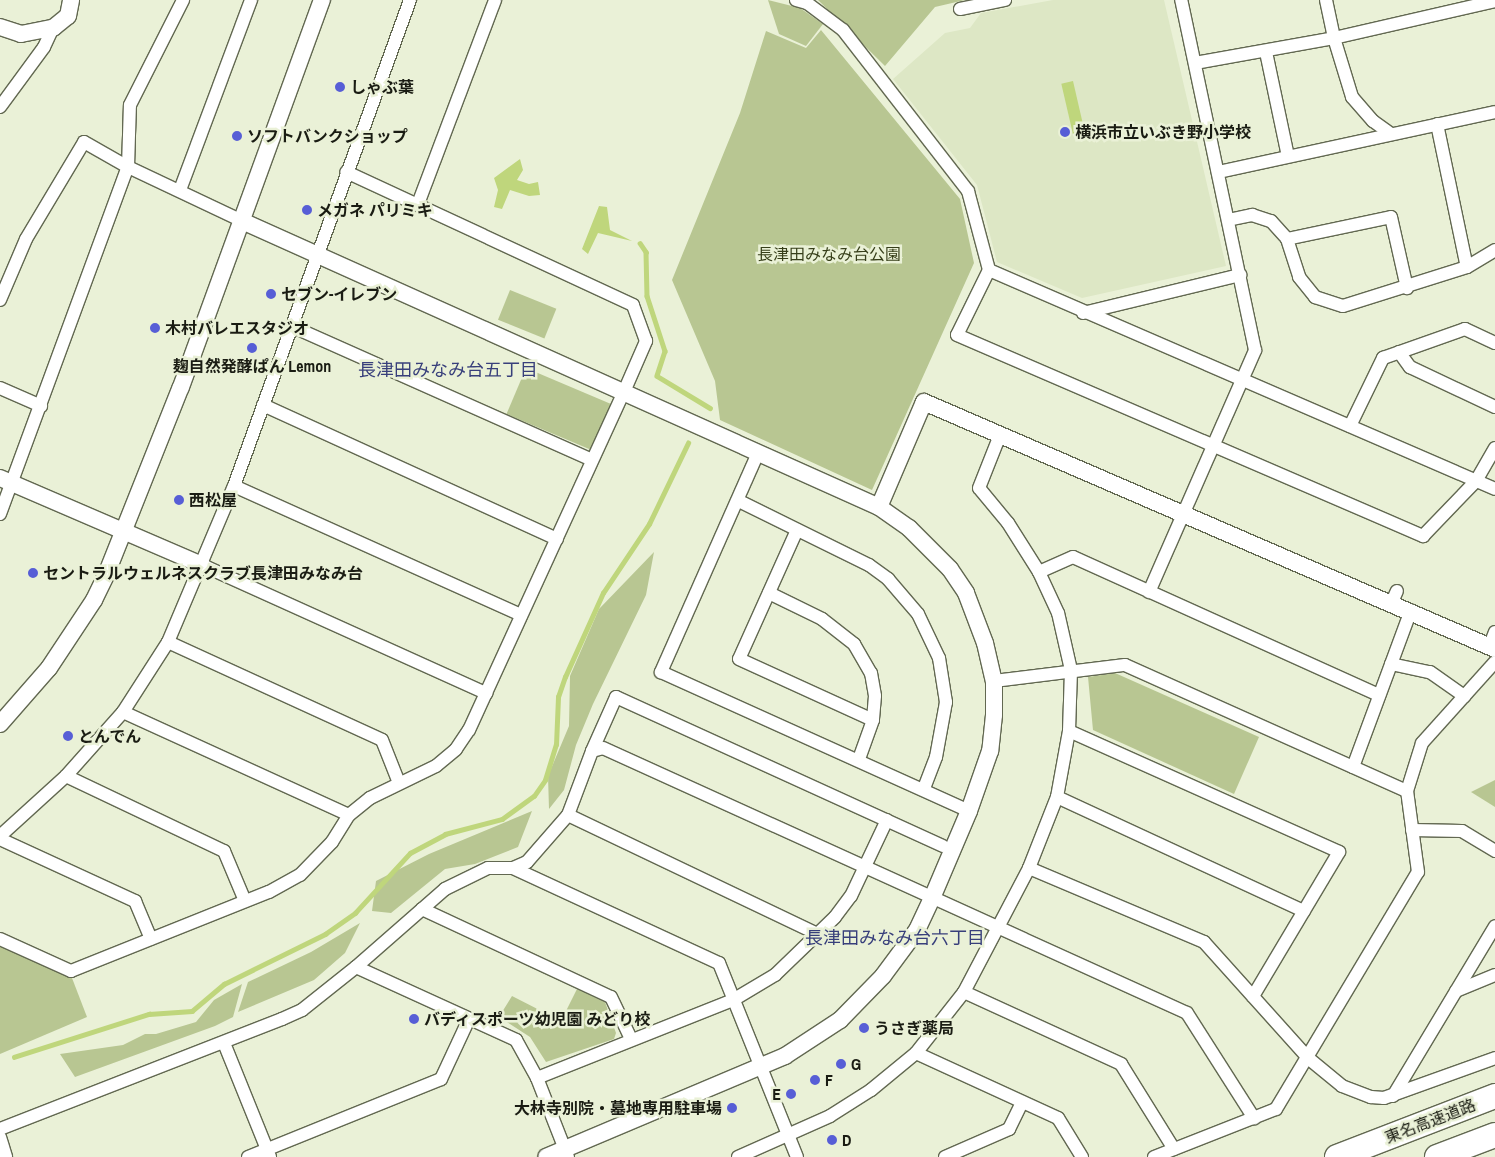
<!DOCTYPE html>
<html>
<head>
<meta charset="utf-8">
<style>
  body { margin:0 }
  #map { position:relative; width:1495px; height:1157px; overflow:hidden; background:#eaf1d7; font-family:"Archivo Narrow","Noto Sans JP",sans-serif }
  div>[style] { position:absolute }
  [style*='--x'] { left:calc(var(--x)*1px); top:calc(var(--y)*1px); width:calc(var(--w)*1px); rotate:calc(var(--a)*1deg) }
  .built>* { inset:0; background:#dde7c5 }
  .green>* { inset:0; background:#b8c692; transform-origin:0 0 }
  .water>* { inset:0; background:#bfd67c; transform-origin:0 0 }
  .stream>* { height:4.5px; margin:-2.25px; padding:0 2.25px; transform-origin:2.25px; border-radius:2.25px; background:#bfd67c }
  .roads { filter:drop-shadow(1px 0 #626851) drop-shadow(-1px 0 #626851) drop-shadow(0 1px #626851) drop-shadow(0 -1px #626851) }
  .minor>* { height:12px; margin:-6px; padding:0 6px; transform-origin:6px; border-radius:6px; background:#fff }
  .tertiary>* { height:16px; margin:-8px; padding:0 8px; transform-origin:8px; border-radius:8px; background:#fff }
  .motorway>* { height:24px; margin:-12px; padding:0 12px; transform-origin:12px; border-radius:12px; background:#fff }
  .dots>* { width:14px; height:14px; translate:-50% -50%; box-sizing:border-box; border:2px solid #eaf1d7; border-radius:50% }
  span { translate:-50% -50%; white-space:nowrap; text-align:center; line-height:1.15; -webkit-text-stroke:5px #eaf1d7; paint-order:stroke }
  .poi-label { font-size:16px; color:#1a1c13; font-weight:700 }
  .left { translate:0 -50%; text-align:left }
  .right { translate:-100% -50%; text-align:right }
  .park-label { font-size:16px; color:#363e19 }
  .street-label { font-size:16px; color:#1a1c13 }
  .neighbourhood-label { font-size:18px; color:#383f7b }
</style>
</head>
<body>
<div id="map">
  <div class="built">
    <i style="clip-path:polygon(1053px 0,1164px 0,1226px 266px,1082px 298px,997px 262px,977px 185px,893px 79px,945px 33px,970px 28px,981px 13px)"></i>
  </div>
  <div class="green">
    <i style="clip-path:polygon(768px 0,800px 8px,823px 24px,806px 46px,779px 34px)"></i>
    <i style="clip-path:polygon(818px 0,965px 0,935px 7px,885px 66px)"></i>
    <i style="clip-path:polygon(821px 30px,960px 199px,974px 263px,872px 490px,720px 420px,715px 381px,672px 280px,740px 113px,766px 31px,806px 48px)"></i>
    <i style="left:510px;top:290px;width:50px;height:32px;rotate:22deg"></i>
    <i style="left:526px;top:368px;width:93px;height:50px;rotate:23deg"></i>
    <i style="clip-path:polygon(654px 552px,646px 595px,593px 704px,576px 745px,564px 790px,549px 809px,548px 776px,569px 726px,570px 676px,599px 609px)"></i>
    <i style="clip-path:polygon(1115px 673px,1259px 737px,1234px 794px,1093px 730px,1088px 677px)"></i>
    <i style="clip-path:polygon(1495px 780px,1495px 807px,1471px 792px)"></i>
    <i style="clip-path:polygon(532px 811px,518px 847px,475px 864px,445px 869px,391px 913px,372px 911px,376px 881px,429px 854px)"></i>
    <i style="clip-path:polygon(360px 923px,345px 953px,314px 980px,238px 1012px,248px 982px,311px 952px)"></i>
    <i style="clip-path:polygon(0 944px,72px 978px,87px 1017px,0 1054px)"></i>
    <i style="clip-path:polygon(242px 984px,233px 1017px,215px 1026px,75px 1077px,60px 1054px,123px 1045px,145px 1034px,156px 1034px,196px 1022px,214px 1000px)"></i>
    <i style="clip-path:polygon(577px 989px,605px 1002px,616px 1033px,614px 1039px,546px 1062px,530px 1037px,499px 1017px,512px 996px,561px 1021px)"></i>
  </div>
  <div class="water">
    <i style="left:1073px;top:81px;width:52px;height:12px;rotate:77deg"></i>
    <i style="clip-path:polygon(520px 159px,523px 170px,517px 180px,529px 184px,538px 182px,540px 195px,529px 196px,510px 190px,502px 209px,494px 207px,498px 190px,494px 178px)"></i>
    <i style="clip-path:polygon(599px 206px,607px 207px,610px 230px,632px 241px,598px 233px,588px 254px,582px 249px)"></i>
  </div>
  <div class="stream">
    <i style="--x:640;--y:243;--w:11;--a:56"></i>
    <i style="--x:646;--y:252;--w:44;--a:88.7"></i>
    <i style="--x:647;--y:296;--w:58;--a:71.9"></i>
    <i style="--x:665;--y:351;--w:26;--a:108"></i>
    <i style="--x:657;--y:376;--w:62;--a:31.1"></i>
    <i style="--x:14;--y:1057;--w:142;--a:-17.7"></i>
    <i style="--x:149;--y:1014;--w:43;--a:-4"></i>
    <i style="--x:192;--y:1011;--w:42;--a:-40.2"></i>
    <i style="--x:224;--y:984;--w:113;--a:-26.3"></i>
    <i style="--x:325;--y:934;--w:37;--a:-35"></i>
    <i style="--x:355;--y:913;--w:81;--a:-47.5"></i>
    <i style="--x:410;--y:853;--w:40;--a:-28"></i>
    <i style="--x:445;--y:834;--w:59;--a:-14.7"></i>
    <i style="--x:502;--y:819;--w:39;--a:-36"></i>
    <i style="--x:534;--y:796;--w:19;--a:-55"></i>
    <i style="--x:545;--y:780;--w:37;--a:-73"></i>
    <i style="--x:556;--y:745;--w:48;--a:-87.6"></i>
    <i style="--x:558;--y:697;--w:21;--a:-71"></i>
    <i style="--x:565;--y:677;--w:92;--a:-65.7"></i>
    <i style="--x:603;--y:593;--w:83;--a:-56.3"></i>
    <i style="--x:649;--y:524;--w:90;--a:-64.3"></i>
  </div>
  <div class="roads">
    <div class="minor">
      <i style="--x:796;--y:0;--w:11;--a:15"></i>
      <i style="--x:807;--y:3;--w:45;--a:36.9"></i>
      <i style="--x:843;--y:30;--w:204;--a:52.2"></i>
      <i style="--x:968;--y:191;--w:82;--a:75.1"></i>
      <i style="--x:989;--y:270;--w:551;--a:23.4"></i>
      <i style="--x:1326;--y:0;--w:39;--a:78"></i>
      <i style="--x:1334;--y:38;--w:62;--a:73"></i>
      <i style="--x:1352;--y:97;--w:32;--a:49"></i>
      <i style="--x:1373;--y:121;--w:22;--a:36"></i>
      <i style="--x:960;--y:9;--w:46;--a:-11.3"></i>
      <i style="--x:1266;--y:52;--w:106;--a:78.1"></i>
      <i style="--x:1195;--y:63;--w:141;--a:-10.2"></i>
      <i style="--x:1334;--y:38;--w:165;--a:-12.9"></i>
      <i style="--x:0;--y:107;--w:74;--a:-53.7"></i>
      <i style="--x:44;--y:47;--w:21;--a:-65"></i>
      <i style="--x:1437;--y:124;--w:146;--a:78.2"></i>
      <i style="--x:1218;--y:172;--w:283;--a:-12.2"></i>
      <i style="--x:180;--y:190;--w:203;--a:-69.5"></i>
      <i style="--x:418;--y:204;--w:218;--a:-69.3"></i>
      <i style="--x:1228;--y:220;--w:25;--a:-12"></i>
      <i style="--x:1252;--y:215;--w:20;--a:18"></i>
      <i style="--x:1271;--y:221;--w:24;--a:48"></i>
      <i style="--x:1287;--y:239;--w:40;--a:72"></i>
      <i style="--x:1299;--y:277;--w:26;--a:51"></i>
      <i style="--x:1315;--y:297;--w:29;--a:18"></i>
      <i style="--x:1343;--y:306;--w:130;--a:-17.5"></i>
      <i style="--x:1467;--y:267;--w:33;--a:-31"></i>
      <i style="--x:1287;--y:239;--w:106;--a:-11.9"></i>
      <i style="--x:1391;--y:217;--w:73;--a:77.3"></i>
      <i style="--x:989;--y:270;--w:72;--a:116.2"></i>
      <i style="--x:957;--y:335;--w:508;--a:23.33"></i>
      <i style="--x:1423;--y:536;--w:76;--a:-46.1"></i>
      <i style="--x:1476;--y:481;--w:38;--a:-60"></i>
      <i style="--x:0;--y:300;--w:66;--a:-66.9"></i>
      <i style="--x:26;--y:239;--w:113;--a:-59.1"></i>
      <i style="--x:84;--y:142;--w:51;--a:29.6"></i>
      <i style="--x:128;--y:167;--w:126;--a:25.3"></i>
      <i style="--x:1083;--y:313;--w:162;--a:-13.6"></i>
      <i style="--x:291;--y:326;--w:329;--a:24"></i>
      <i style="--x:1399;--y:352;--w:19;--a:54"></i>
      <i style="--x:1410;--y:367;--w:94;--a:25.2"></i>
      <i style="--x:0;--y:388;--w:45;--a:23.7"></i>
      <i style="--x:263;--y:405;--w:323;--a:24.5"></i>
      <i style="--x:1350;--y:426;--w:76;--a:-64.1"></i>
      <i style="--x:1383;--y:358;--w:87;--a:-19.5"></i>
      <i style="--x:1465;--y:329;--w:33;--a:25"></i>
      <i style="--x:758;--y:453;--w:240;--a:113.9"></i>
      <i style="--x:661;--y:672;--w:338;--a:24.3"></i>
      <i style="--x:234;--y:486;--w:315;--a:24.2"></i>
      <i style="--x:739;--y:501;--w:145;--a:26.2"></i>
      <i style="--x:869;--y:565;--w:24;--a:36"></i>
      <i style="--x:888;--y:579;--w:46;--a:49.4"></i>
      <i style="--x:918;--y:614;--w:49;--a:64.5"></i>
      <i style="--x:939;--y:658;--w:45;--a:81"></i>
      <i style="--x:946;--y:702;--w:56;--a:100.3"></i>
      <i style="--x:936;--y:757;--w:34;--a:111"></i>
      <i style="--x:0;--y:514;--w:370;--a:-69.8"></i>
      <i style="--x:128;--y:167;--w:62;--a:-88.2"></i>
      <i style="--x:130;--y:105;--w:118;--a:-63.2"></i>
      <i style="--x:797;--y:530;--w:141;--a:114.2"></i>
      <i style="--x:739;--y:659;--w:147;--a:24.5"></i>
      <i style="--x:202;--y:565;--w:312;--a:24.3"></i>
      <i style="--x:1039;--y:572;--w:37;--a:-24"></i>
      <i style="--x:1073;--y:557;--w:336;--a:24.3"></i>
      <i style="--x:1149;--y:592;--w:264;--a:-66.3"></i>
      <i style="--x:1255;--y:350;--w:358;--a:-101.9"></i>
      <i style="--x:769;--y:593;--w:59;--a:26.1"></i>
      <i style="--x:822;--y:619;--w:41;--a:38"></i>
      <i style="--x:854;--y:644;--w:34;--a:60"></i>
      <i style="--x:871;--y:673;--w:23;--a:80"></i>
      <i style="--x:875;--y:696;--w:24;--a:95"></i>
      <i style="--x:873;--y:720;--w:41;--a:109.7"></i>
      <i style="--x:1392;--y:602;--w:12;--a:-66"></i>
      <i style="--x:168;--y:642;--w:235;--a:24.6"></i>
      <i style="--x:382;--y:740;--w:46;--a:68.4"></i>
      <i style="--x:1490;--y:645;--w:14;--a:-69"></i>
      <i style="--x:1391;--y:664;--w:40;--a:12"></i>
      <i style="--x:1430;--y:672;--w:42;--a:35.2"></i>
      <i style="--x:994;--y:681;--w:132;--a:-7"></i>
      <i style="--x:1125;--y:665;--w:309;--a:24.1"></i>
      <i style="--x:123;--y:712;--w:248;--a:24.5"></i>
      <i style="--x:1069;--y:731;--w:296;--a:24.1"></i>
      <i style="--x:1339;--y:852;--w:168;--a:120.8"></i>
      <i style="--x:592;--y:751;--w:59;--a:-66"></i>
      <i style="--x:616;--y:697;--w:359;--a:24.5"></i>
      <i style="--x:1353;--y:767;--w:167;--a:-69.7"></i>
      <i style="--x:66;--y:776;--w:175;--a:25.4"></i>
      <i style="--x:224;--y:851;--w:54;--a:67.2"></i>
      <i style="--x:1057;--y:797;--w:272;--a:24.8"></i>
      <i style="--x:568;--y:815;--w:279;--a:25.5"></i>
      <i style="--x:1412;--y:830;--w:50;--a:1.1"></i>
      <i style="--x:1462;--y:831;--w:39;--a:31"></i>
      <i style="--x:0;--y:836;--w:89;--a:-42.3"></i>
      <i style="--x:66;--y:776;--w:86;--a:-48.3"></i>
      <i style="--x:123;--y:712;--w:83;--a:-57.3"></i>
      <i style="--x:168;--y:642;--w:169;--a:-67.1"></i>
      <i style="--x:234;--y:486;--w:517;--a:-70.09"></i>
      <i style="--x:0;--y:839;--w:149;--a:24.7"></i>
      <i style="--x:135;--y:901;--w:41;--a:67.2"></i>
      <i style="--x:513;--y:868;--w:227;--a:24.8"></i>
      <i style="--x:719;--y:963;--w:209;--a:68.1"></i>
      <i style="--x:1029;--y:868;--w:190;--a:22.9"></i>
      <i style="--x:1204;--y:942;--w:156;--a:48.1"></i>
      <i style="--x:1308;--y:1058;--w:44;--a:39.5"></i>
      <i style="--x:1342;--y:1086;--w:31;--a:21"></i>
      <i style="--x:1371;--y:1097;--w:13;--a:4"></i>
      <i style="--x:1384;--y:1098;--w:118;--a:-19.8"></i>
      <i style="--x:422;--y:909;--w:208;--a:25"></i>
      <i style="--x:611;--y:997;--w:47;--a:64.5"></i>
      <i style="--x:0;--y:939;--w:78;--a:24.3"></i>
      <i style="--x:71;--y:971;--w:213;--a:-21.8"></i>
      <i style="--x:269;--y:892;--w:35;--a:-29"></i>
      <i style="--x:300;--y:875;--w:46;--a:-45.9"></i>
      <i style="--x:332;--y:842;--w:32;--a:-58"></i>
      <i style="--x:349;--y:815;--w:27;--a:-39"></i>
      <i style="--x:370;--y:798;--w:73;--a:-25.9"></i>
      <i style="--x:436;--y:766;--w:26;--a:-40"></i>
      <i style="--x:456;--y:749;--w:23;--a:-56"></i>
      <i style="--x:469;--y:730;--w:370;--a:-65.4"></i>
      <i style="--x:623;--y:394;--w:58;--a:-66.5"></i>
      <i style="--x:646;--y:341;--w:38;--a:-110"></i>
      <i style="--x:633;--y:305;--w:316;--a:-155.1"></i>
      <i style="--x:356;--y:967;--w:118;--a:-41.2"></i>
      <i style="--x:445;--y:889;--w:48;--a:-26"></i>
      <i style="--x:488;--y:868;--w:25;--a:0"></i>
      <i style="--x:513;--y:868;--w:15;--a:-23"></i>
      <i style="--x:527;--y:862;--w:62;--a:-48.9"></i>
      <i style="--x:568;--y:815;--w:68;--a:-69.4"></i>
      <i style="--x:592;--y:751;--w:11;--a:-15"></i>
      <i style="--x:603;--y:748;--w:641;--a:24.41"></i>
      <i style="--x:1187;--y:1013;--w:125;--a:57.5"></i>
      <i style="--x:1456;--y:991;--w:42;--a:-22.3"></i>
      <i style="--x:964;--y:992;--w:173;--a:24.6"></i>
      <i style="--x:1121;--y:1064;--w:100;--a:58.1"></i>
      <i style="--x:224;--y:1043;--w:123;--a:68"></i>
      <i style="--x:916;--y:1053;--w:156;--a:24.6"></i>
      <i style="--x:1058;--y:1118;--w:46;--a:58.4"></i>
      <i style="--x:537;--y:1078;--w:211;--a:-21.7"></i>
      <i style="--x:733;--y:1000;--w:49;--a:-30.8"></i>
      <i style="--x:775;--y:975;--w:83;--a:-44"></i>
      <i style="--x:835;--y:917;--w:26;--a:-53"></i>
      <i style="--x:851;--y:896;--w:84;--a:-64.7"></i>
      <i style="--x:1393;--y:1096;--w:198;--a:-59"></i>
      <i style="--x:0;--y:1129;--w:303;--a:-21.3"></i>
      <i style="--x:282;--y:1019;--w:22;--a:-24"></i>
      <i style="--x:302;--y:1010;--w:69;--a:-38.5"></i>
      <i style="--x:356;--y:967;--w:176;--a:24.5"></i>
      <i style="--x:516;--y:1040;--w:43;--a:61.1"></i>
      <i style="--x:537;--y:1078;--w:85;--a:68.6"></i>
      <i style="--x:0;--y:1137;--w:21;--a:73"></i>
      <i style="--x:248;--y:1157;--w:208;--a:-22"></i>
      <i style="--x:441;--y:1079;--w:66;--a:-65"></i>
      <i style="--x:738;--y:1157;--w:101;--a:-24"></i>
      <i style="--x:830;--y:1116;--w:49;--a:-32.4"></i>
      <i style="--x:871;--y:1090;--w:58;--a:-39.4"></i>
      <i style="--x:916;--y:1053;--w:78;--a:-51.8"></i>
      <i style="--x:964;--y:992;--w:140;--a:-62.3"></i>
      <i style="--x:1029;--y:868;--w:76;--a:-68.5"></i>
      <i style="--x:1057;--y:797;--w:67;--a:-79.7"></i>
      <i style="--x:1069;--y:731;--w:61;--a:-88.1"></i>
      <i style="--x:1071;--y:670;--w:58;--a:-102.8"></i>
      <i style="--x:1058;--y:613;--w:45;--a:-114.9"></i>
      <i style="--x:1039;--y:572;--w:58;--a:-122.3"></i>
      <i style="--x:1008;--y:523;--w:45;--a:-129.6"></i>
      <i style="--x:979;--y:488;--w:57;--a:-68.4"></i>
      <i style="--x:945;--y:1157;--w:70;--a:-23.6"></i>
      <i style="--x:1009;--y:1129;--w:30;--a:-64"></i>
      <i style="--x:1154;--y:1157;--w:131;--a:-21.5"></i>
      <i style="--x:1276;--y:1109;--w:276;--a:-59.1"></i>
      <i style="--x:1418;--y:872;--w:82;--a:-97.7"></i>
      <i style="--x:1407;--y:791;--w:50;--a:-72.6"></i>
      <i style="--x:1422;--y:743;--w:109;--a:-48"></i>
    </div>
    <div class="tertiary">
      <i style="--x:0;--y:27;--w:22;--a:18"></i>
      <i style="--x:21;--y:34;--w:33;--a:-11"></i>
      <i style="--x:53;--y:28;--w:19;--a:-39"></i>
      <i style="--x:68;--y:16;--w:16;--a:-79"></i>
      <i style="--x:242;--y:221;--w:698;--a:24.18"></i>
      <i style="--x:879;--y:507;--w:37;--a:35"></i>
      <i style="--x:909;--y:528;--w:58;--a:45"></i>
      <i style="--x:950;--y:569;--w:29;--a:56"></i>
      <i style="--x:966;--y:593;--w:53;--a:69.2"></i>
      <i style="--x:985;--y:643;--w:39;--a:77"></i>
      <i style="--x:994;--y:681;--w:34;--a:90"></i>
      <i style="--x:994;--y:715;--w:36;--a:96"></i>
      <i style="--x:990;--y:751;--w:64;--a:109.3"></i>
      <i style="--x:969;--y:811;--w:95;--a:113"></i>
      <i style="--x:932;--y:898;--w:35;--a:115"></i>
      <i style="--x:917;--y:930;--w:57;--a:126.5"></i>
      <i style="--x:883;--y:976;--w:62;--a:134.3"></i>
      <i style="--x:840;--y:1020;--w:66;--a:146.8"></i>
      <i style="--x:785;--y:1056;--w:259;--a:157.1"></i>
      <i style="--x:0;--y:478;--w:220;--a:23.3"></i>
      <i style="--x:879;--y:507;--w:114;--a:-66.8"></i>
      <i style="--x:924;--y:402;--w:622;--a:23.39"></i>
      <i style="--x:0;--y:724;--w:74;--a:-48.8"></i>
      <i style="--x:49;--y:668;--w:82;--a:-56.5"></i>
      <i style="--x:94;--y:600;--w:28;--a:-64"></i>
      <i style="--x:106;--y:575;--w:202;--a:-68.3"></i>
      <i style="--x:181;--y:387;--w:412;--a:-70"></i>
    </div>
    <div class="motorway">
      <i style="--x:1337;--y:1157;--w:169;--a:-21.1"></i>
      <i style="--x:1437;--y:1157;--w:62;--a:-20.8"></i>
    </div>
  </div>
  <div class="dots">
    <i style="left:340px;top:87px;background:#575ed6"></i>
    <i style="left:1065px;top:132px;background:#575ed6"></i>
    <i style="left:237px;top:136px;background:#575ed6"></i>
    <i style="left:307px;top:210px;background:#575ed6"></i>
    <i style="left:271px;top:294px;background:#575ed6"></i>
    <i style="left:155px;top:328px;background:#575ed6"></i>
    <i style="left:252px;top:348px;background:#575ed6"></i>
    <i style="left:179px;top:500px;background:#575ed6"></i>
    <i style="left:33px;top:573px;background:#575ed6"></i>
    <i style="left:68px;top:736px;background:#575ed6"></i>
    <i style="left:414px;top:1019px;background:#575ed6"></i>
    <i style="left:864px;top:1028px;background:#575ed6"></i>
    <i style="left:841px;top:1064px;background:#575ed6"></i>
    <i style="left:815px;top:1080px;background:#575ed6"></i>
    <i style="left:791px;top:1094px;background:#575ed6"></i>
    <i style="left:732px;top:1108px;background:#575ed6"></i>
    <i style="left:832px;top:1140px;background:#575ed6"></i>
  </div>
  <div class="poi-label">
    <span class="left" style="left:350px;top:87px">しゃぶ葉</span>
    <span class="left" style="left:1075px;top:132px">横浜市立いぶき野小学校</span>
    <span class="left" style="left:247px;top:136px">ソフトバンクショップ</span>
    <span class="left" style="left:317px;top:210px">メガネ パリミキ</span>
    <span class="left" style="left:281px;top:294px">セブン-イレブン</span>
    <span class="left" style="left:165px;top:328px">木村バレエスタジオ</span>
    <span style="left:252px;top:366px">麹自然発酵ぱん Lemon</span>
    <span class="left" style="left:189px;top:500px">西松屋</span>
    <span class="left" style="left:43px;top:573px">セントラルウェルネスクラブ長津田みなみ台</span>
    <span class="left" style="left:78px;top:736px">とんでん</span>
    <span class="left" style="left:424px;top:1019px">バディスポーツ幼児園 みどり校</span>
    <span class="left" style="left:874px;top:1028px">うさぎ薬局</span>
    <span class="left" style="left:851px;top:1064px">G</span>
    <span class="left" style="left:825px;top:1080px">F</span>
    <span class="right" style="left:781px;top:1094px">E</span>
    <span class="right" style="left:722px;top:1108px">大林寺別院・墓地専用駐車場</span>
    <span class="left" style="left:842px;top:1140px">D</span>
  </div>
  <div class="park-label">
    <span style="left:829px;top:254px">長津田みなみ台公園</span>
  </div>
  <div class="street-label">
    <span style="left:1430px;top:1121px;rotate:-21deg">東名高速道路</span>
  </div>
  <div class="neighbourhood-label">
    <span style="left:448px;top:370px">長津田みなみ台五丁目</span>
    <span style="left:895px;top:938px">長津田みなみ台六丁目</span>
  </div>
</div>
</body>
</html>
